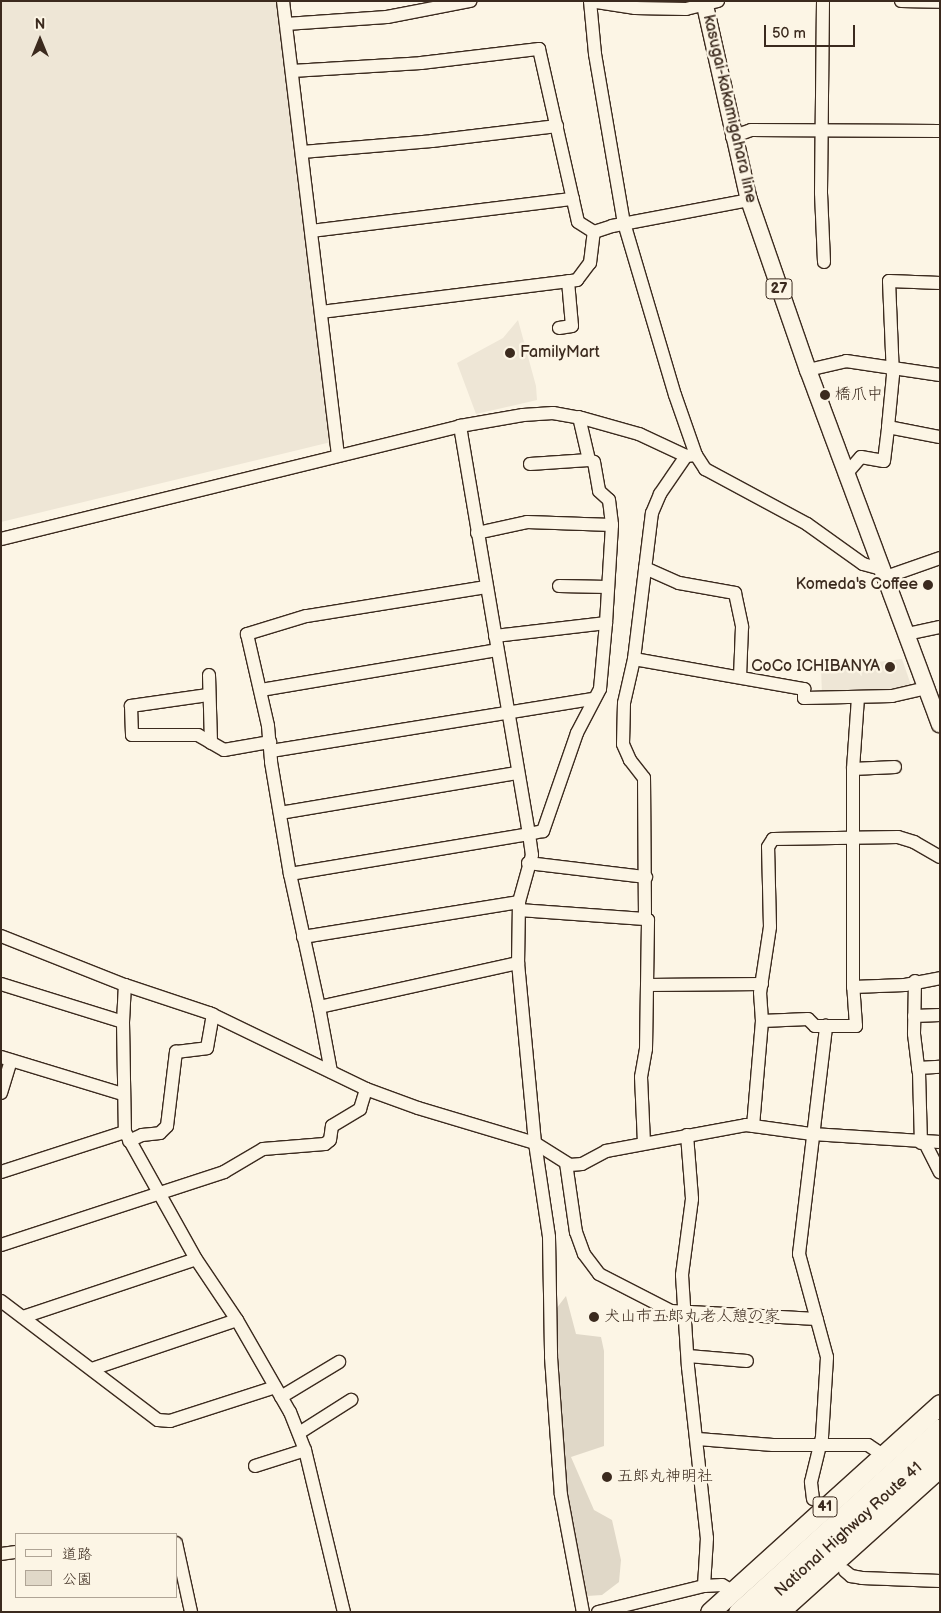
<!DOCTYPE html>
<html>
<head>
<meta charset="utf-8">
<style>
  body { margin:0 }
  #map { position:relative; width:941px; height:1613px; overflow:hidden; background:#fcf5e5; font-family:"Balsamiq Sans","Klee One",sans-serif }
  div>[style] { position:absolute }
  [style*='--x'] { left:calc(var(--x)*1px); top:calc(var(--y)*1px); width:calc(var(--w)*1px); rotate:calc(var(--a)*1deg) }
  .built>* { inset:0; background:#eee6d6 }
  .green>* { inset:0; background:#e0d8c8 }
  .roads { filter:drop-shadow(1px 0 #3b2a1e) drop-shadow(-1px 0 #3b2a1e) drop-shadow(0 1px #3b2a1e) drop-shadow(0 -1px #3b2a1e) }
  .minor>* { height:12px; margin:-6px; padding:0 6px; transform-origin:6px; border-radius:6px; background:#fcf5e5 }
  .major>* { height:16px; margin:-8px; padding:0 8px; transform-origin:8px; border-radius:8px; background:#fcf5e5 }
  .highway>* { height:19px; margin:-9.5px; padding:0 9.5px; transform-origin:9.5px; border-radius:9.5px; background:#fcf5e5 }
  .dots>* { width:14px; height:14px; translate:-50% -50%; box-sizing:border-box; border:2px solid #fcf5e5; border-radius:50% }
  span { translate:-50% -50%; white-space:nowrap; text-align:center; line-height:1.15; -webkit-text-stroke:5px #fcf5e5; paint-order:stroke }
  .shield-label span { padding:1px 4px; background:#fcf5e5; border:1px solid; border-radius:4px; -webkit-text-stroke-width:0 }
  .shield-label { font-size:15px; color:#3b2a1e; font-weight:700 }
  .street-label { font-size:16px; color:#3b2a1e }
  .poi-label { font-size:16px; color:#3b2a1e }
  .left { translate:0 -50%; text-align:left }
  .right { translate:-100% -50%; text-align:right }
  .frame { position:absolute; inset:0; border:2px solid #3b2a1e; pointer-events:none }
  .legend { position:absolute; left:15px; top:1533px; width:162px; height:65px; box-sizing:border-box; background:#fcf5e5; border:1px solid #afa495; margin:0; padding:6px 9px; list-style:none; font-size:15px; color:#3b2a1e }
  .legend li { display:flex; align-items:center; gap:10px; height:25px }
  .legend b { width:25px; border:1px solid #afa495 }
  .north { position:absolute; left:15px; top:15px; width:50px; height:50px; -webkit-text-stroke:4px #fcf5e5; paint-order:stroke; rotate:0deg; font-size:14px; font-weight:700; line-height:20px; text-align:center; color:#3b2a1e }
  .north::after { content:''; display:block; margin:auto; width:18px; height:22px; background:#3b2a1e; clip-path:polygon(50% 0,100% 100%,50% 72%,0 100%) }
  .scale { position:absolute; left:764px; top:25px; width:91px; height:22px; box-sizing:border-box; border:2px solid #3b2a1e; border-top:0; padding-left:6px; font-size:15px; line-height:18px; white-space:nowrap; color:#3b2a1e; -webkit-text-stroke:4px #fcf5e5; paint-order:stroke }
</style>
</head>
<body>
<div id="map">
  <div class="built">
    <i style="clip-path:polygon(1px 1px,278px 1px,331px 442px,1px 522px)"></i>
    <i style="clip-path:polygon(518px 320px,536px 386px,537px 400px,476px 414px,457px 363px,503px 338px)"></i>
    <i style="clip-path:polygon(902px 659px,912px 688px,892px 693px,822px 694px,821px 669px)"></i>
  </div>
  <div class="green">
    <i style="clip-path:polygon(566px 1296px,576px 1334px,601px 1337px,604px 1351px,604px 1446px,571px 1457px,594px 1510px,612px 1520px,621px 1560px,619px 1582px,602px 1595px,587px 1596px,566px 1495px,556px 1309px)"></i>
  </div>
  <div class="roads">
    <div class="minor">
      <i style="--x:283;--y:1;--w:457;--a:83.1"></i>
      <i style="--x:590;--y:1;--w:53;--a:84.6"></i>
      <i style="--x:595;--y:54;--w:171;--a:80.3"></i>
      <i style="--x:624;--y:223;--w:179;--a:73.5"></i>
      <i style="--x:675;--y:395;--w:64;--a:70.7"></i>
      <i style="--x:696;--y:455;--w:17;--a:57"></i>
      <i style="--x:705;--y:469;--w:116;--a:28.3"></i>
      <i style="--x:807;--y:524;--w:69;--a:35.5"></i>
      <i style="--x:863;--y:564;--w:20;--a:15"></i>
      <i style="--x:590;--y:1;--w:46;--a:8.8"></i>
      <i style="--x:635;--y:8;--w:51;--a:1.1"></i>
      <i style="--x:686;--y:9;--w:33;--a:-14"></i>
      <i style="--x:823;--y:1;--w:192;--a:90.6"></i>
      <i style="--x:821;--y:193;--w:69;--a:87.5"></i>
      <i style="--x:901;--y:1;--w:39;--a:1"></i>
      <i style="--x:286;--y:24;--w:101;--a:-4"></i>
      <i style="--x:387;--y:17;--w:85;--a:-10.9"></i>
      <i style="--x:292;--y:71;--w:129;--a:-3.5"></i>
      <i style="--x:421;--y:63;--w:119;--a:-6.8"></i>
      <i style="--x:539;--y:49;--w:177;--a:77.3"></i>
      <i style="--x:578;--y:222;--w:19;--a:32"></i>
      <i style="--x:732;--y:137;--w:20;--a:-20"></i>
      <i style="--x:751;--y:130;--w:189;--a:0.3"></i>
      <i style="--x:302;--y:152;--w:130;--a:-4.8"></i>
      <i style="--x:432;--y:141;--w:126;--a:-6.8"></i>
      <i style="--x:311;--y:231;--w:264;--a:-7"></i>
      <i style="--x:594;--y:232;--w:19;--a:-18"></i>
      <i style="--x:612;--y:226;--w:139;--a:-10.7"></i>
      <i style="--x:940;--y:283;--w:51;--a:-177.8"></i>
      <i style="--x:889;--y:281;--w:94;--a:87.6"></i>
      <i style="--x:893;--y:375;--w:52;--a:95.5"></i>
      <i style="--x:888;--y:427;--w:53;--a:10.9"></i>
      <i style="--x:321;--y:312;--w:258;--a:-7.1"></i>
      <i style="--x:577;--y:280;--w:21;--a:-53"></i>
      <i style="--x:590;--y:263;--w:31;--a:-83"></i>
      <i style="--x:559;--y:328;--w:13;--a:-9"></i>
      <i style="--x:572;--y:326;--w:45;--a:-95.1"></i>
      <i style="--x:808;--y:370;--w:39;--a:-13"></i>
      <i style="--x:846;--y:361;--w:95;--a:8.5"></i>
      <i style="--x:579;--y:417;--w:44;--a:76.9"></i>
      <i style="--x:589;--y:460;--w:5;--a:22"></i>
      <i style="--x:594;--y:462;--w:29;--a:80"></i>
      <i style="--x:599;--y:491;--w:13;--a:42"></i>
      <i style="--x:609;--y:500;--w:25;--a:83"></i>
      <i style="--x:612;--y:525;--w:98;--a:93.5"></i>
      <i style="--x:530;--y:464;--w:59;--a:-3.9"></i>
      <i style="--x:847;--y:473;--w:21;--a:-49"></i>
      <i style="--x:861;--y:457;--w:23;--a:10"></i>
      <i style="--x:884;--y:461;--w:34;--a:-83"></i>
      <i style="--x:477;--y:533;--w:51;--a:-12.4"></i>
      <i style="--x:527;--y:522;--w:85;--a:2"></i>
      <i style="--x:1;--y:539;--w:473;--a:-13.8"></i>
      <i style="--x:460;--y:426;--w:64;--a:-9.9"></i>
      <i style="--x:523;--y:415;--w:30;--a:-4"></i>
      <i style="--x:553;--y:413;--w:29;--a:10"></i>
      <i style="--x:582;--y:418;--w:59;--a:15.7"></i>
      <i style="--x:639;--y:434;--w:52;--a:25.1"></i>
      <i style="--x:686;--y:456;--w:10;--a:-6"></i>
      <i style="--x:645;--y:568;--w:37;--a:24"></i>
      <i style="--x:679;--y:583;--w:57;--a:10.1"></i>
      <i style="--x:735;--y:593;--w:35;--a:78"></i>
      <i style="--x:742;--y:627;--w:49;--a:92.3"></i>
      <i style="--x:886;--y:577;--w:57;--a:-19.4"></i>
      <i style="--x:559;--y:586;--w:49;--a:1.2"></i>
      <i style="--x:486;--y:587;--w:182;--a:170.8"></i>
      <i style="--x:306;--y:616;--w:62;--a:163"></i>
      <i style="--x:247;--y:634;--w:94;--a:77.1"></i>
      <i style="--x:268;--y:726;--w:36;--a:85"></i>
      <i style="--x:271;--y:762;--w:114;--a:80.4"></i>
      <i style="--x:290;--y:874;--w:136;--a:77.7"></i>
      <i style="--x:319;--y:1007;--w:204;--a:-12.5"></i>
      <i style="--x:907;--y:634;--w:34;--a:-12"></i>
      <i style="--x:495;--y:636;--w:112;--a:-6.7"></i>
      <i style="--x:606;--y:623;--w:66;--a:95.2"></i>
      <i style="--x:600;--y:689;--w:50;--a:117.6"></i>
      <i style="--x:577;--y:733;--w:104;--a:109.1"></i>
      <i style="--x:543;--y:831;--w:14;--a:168"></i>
      <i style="--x:529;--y:834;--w:21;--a:82"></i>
      <i style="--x:532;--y:855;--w:49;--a:105.5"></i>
      <i style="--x:519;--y:902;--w:61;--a:90.9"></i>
      <i style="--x:518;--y:963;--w:181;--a:84.6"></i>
      <i style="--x:535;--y:1143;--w:95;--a:81.5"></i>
      <i style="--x:549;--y:1237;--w:120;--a:89"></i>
      <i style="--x:551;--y:1357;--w:138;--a:85.9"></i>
      <i style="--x:561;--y:1495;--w:119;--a:79.4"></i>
      <i style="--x:634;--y:659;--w:173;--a:10"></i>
      <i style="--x:804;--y:689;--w:9;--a:90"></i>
      <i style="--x:804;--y:698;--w:88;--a:-1.3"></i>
      <i style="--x:892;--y:696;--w:36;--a:-13"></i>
      <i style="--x:209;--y:675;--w:68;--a:88.3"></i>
      <i style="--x:261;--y:690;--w:239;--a:-9.6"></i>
      <i style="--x:208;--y:695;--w:78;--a:171.9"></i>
      <i style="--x:131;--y:706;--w:29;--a:88"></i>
      <i style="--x:132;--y:735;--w:66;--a:0"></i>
      <i style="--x:198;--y:735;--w:30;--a:30"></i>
      <i style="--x:224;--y:750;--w:47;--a:-9.9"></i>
      <i style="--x:271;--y:751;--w:326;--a:-9.2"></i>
      <i style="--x:853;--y:769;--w:42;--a:-2.7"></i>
      <i style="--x:280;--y:813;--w:240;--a:-9.6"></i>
      <i style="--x:528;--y:863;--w:119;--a:6.8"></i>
      <i style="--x:290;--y:874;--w:242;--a:-9.5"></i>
      <i style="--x:529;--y:834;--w:414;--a:-99.6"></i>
      <i style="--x:519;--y:910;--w:126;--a:4.1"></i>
      <i style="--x:1;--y:936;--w:133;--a:21.6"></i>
      <i style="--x:125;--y:985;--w:89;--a:18.4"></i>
      <i style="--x:209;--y:1013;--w:174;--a:25.8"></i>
      <i style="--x:366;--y:1089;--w:55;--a:20.1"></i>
      <i style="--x:418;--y:1108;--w:122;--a:16.7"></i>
      <i style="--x:535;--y:1143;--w:41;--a:32.2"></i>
      <i style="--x:570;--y:1165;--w:12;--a:-5"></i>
      <i style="--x:582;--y:1164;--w:27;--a:-28"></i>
      <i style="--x:606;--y:1151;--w:142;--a:-10.5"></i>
      <i style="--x:746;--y:1125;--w:67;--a:7.8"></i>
      <i style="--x:812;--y:1134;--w:128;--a:3.6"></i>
      <i style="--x:303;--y:937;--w:219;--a:-9.2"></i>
      <i style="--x:915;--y:981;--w:53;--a:91.1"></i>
      <i style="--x:914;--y:1034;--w:38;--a:83"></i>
      <i style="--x:919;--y:1072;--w:71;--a:88.4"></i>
      <i style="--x:1;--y:984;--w:128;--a:17.3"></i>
      <i style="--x:123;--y:1022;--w:110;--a:89"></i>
      <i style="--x:125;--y:1132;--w:145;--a:60.8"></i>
      <i style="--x:196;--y:1259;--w:73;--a:56.1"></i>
      <i style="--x:237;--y:1320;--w:106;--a:60.1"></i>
      <i style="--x:290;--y:1412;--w:41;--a:68.5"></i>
      <i style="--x:305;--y:1450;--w:167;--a:76.5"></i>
      <i style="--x:647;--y:985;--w:115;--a:-0.5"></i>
      <i style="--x:853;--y:987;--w:52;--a:-2.2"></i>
      <i style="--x:905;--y:985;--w:36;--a:-11"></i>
      <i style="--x:319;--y:1007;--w:66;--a:79.5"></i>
      <i style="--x:914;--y:1016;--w:26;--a:-2"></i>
      <i style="--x:762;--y:1021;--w:46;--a:-2.5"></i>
      <i style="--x:808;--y:1019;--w:10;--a:45"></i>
      <i style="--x:815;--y:1026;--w:41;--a:0"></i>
      <i style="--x:856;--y:1026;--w:39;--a:-94"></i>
      <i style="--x:853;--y:987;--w:218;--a:-90"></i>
      <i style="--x:853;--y:769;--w:72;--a:-86"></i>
      <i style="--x:123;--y:1022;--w:37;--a:-87"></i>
      <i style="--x:1;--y:1057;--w:127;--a:16.9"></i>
      <i style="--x:918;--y:1068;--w:22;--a:-3"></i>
      <i style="--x:1;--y:1093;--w:34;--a:-73"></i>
      <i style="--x:753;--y:1126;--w:105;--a:-85.1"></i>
      <i style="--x:762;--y:1021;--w:28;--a:-94"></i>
      <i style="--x:760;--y:993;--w:67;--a:-81.4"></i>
      <i style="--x:770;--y:927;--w:80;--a:-91.4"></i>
      <i style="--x:768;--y:847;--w:9;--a:-58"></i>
      <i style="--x:773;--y:839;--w:125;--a:-0.9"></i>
      <i style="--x:898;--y:837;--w:17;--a:17"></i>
      <i style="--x:914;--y:842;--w:30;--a:30"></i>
      <i style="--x:687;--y:1135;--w:64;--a:85.5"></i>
      <i style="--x:692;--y:1199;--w:77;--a:97.5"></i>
      <i style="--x:682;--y:1275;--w:92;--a:86.3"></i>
      <i style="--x:688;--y:1367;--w:172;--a:83.7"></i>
      <i style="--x:707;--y:1538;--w:48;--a:93.6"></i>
      <i style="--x:129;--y:1141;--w:14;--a:-25"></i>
      <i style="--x:142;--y:1135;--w:18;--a:-6"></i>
      <i style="--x:160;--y:1133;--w:10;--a:-45"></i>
      <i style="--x:167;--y:1126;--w:75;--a:-83.1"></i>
      <i style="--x:176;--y:1052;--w:31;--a:-7"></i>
      <i style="--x:207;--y:1048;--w:34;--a:-80"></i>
      <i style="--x:644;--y:1143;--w:66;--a:-92.6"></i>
      <i style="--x:641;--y:1077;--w:28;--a:-80"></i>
      <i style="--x:646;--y:1049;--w:129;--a:-89.1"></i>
      <i style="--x:648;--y:920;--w:3;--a:-162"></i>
      <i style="--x:645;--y:919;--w:141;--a:-90.4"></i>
      <i style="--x:644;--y:778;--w:23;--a:-128"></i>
      <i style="--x:630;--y:760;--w:17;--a:-114"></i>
      <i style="--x:623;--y:744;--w:41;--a:-88.6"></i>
      <i style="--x:624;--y:703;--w:45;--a:-77.2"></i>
      <i style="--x:634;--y:659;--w:147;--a:-83"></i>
      <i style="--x:652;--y:513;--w:21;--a:-67"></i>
      <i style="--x:660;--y:494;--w:46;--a:-55.6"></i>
      <i style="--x:925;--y:1143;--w:33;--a:63"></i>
      <i style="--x:566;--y:1163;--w:70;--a:81.8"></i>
      <i style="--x:576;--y:1232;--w:23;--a:70"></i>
      <i style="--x:584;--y:1254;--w:25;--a:53"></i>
      <i style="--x:599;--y:1274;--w:81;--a:27.2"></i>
      <i style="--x:671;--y:1311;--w:146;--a:3.1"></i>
      <i style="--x:1;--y:1172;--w:130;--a:-17.9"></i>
      <i style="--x:1;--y:1245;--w:235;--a:-18.1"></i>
      <i style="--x:224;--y:1172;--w:45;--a:-30.5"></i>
      <i style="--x:263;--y:1149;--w:62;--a:-4.6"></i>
      <i style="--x:325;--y:1144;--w:6;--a:-39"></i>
      <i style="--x:330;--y:1140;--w:14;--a:-82"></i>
      <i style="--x:332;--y:1126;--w:33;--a:-31"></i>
      <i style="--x:360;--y:1109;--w:21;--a:-73"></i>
      <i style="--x:1;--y:1301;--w:197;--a:37.2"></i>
      <i style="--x:158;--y:1420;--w:12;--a:5"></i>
      <i style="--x:170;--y:1421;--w:110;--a:-17.9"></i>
      <i style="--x:23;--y:1317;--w:182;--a:-18.5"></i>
      <i style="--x:688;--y:1356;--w:59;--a:4.8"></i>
      <i style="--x:92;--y:1369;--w:153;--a:-18.7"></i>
      <i style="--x:281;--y:1397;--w:68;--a:-31.1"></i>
      <i style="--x:299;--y:1433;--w:62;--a:-32.4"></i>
      <i style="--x:698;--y:1439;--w:75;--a:4.6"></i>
      <i style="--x:773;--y:1445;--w:95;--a:0"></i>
      <i style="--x:868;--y:1445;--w:18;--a:34"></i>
      <i style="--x:255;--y:1466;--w:52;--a:-17.7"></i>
      <i style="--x:813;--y:1499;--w:17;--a:-97"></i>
      <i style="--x:811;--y:1482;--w:46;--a:-76.3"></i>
      <i style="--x:822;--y:1437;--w:80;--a:-86.4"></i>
      <i style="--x:827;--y:1357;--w:107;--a:-105.2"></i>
      <i style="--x:799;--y:1254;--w:230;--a:-83.2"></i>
      <i style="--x:176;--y:1543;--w:71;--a:77.7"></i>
      <i style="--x:1;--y:1554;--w:15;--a:-8"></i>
      <i style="--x:845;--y:1571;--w:8;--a:40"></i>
      <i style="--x:851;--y:1576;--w:11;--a:10"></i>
      <i style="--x:862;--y:1578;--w:78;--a:2.2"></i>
      <i style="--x:598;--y:1612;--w:109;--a:-13.8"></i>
      <i style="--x:704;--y:1586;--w:18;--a:-3"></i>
      <i style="--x:722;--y:1585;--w:12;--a:31"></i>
    </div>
    <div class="major">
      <i style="--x:704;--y:1;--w:204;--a:77.3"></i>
      <i style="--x:749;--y:200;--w:180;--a:70.9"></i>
      <i style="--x:808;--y:370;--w:378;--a:69.6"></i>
    </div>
    <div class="highway">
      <i style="--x:710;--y:1612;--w:310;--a:-42.1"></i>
      <i style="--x:738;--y:1612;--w:273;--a:-42.2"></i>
      <i style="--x:759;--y:1612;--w:244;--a:-42.2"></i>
      <i style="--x:779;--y:1612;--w:217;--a:-42"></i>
    </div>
  </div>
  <div class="dots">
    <i style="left:510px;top:353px;background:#3b2a1e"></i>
    <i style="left:825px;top:395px;background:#3b2a1e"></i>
    <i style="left:928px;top:585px;background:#3b2a1e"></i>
    <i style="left:890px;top:667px;background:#3b2a1e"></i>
    <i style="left:594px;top:1317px;background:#3b2a1e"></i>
    <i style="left:607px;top:1477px;background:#3b2a1e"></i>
  </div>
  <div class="shield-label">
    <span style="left:779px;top:289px">27</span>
    <span style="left:825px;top:1507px">41</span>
  </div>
  <div class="street-label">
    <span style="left:729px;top:109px;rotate:77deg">kasugai-kakamigahara line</span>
    <span style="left:849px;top:1530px;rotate:-42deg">National Highway Route 41</span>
  </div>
  <div class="poi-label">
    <span class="left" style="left:520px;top:353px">FamilyMart</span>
    <span class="left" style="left:835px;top:395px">橋爪中</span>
    <span class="right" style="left:918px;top:585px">Komeda's Coffee</span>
    <span class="right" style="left:880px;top:667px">CoCo ICHIBANYA</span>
    <span class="left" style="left:604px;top:1317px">犬山市五郎丸老人憩の家</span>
    <span class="left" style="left:617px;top:1477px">五郎丸神明社</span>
  </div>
  <div class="frame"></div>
  <ul class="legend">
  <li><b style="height:6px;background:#fcf5e5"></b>道路</li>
  <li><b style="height:14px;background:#e0d8c8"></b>公園</li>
  </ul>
  <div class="north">N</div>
  <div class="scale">50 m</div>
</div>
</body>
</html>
